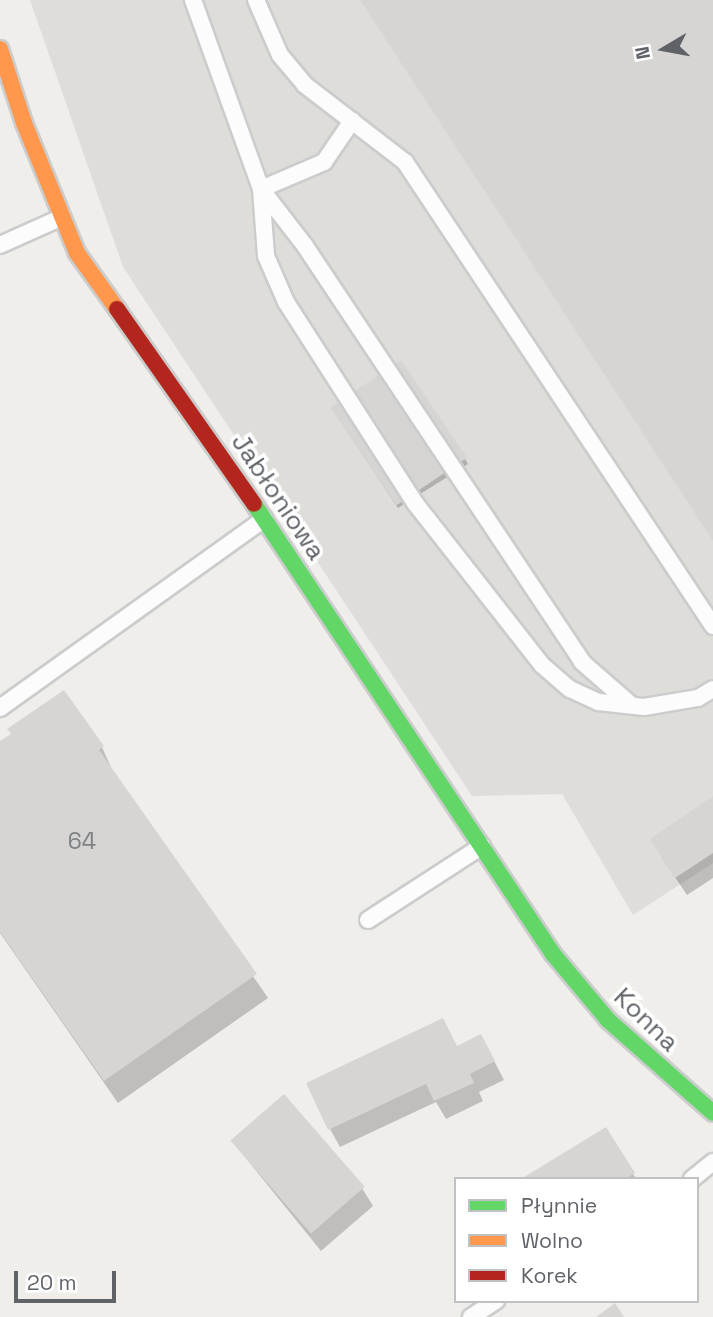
<!DOCTYPE html>
<html>
<head>
<meta charset="utf-8">
<style>
  body { margin:0 }
  #map { position:relative; width:713px; height:1317px; overflow:hidden; background:#efeeea; font-family:"Space Grotesk",sans-serif }
  div>[style] { position:absolute }
  [style*='--x'] { left:calc(var(--x)*1px); top:calc(var(--y)*1px); width:calc(var(--w)*1px); rotate:calc(var(--a)*1deg) }
  .industrial>* { inset:0; background:#dfddda }
  .shadow>* { inset:0; background:#0003 }
  .building>* { inset:0; background:#d6d5d3; transform-origin:0 0 }
  .roads { filter:drop-shadow(2px 0 #cbcccc) drop-shadow(-2px 0 #cbcccc) drop-shadow(0 2px #cbcccc) drop-shadow(0 -2px #cbcccc) }
  .lane>* { height:16px; margin:-8px; padding:0 8px; transform-origin:8px; border-radius:8px; background:#fdfcfc }
  .fast>* { height:16px; margin:-8px; padding:0 8px; transform-origin:8px; border-radius:8px; background:#63d668 }
  .slow>* { height:16px; margin:-8px; padding:0 8px; transform-origin:8px; border-radius:8px; background:#ff974d }
  .jam>* { height:16px; margin:-8px; padding:0 8px; transform-origin:8px; border-radius:8px; background:#b3261e }
  span { translate:-50% -50%; white-space:nowrap; text-align:center; line-height:1.15; -webkit-text-stroke:7px #fff; paint-order:stroke }
  .number-label { font-size:23px; color:#7e8184 }
  .number-label span { -webkit-text-stroke-width:0 }
  .street-label { font-size:26px; color:#5f6368 }
  .legend { position:absolute; left:454px; top:1177px; width:245px; height:126px; box-sizing:border-box; background:#fff; border:2px solid #bfc1c3; margin:0; padding:9px 12px; list-style:none; font-size:21px; color:#5f6368 }
  .legend li { display:flex; align-items:center; gap:14px; height:35px }
  .legend b { width:35px; border:2px solid #bfc1c3 }
  .north { position:absolute; left:629px; top:14px; width:70px; height:70px; -webkit-text-stroke:5px #fff; paint-order:stroke; rotate:260deg; font-size:19px; font-weight:700; line-height:28px; text-align:center; color:#5f6368 }
  .north::after { content:''; display:block; margin:auto; width:24px; height:32px; background:#5f6368; clip-path:polygon(50% 0,100% 100%,50% 72%,0 100%) }
  .scale { position:absolute; left:14px; top:1271px; width:102px; height:32px; box-sizing:border-box; border:4px solid #5f6368; border-top:0; padding-left:9px; font-size:21px; line-height:24px; white-space:nowrap; color:#5f6368; -webkit-text-stroke:5px #fff; paint-order:stroke }
</style>
</head>
<body>
<div id="map">
  <div class="industrial">
    <i style="clip-path:polygon(30px 0,713px 0,713px 863px,633px 915px,562px 794px,472px 796px,123px 267px)"></i>
  </div>
  <div class="shadow">
    <i style="clip-path:polygon(333px 410px,465px 459px,468px 464px,398px 508px)"></i>
    <i style="clip-path:polygon(0 743px,102px 747px,113px 772px,268px 998px,118px 1103px,0 933px)"></i>
    <i style="clip-path:polygon(713px 799px,713px 878px,687px 895px,662px 858px)"></i>
    <i style="clip-path:polygon(457px 1048px,491px 1055px,504px 1080px,479px 1092px,483px 1101px,446px 1119px,436px 1102px,340px 1147px,330px 1129px)"></i>
    <i style="clip-path:polygon(606px 1129px,636px 1179px,525px 1179px)"></i>
    <i style="clip-path:polygon(232px 1141px,362px 1188px,373px 1206px,321px 1251px)"></i>
  </div>
  <div class="building">
    <i style="clip-path:polygon(360px 0,713px 0,713px 541px)"></i>
    <i style="left:401px;top:360px;width:118px;height:85px;rotate:56deg"></i>
    <i style="clip-path:polygon(64px 690px,104px 746px,99px 750px,257px 974px,104px 1081px,0 932px,0 741px,11px 734px,7px 729px)"></i>
    <i style="clip-path:polygon(713px 796px,713px 853px,675px 878px,650px 839px)"></i>
    <i style="clip-path:polygon(443px 1018px,457px 1046px,481px 1034px,495px 1061px,470px 1074px,474px 1083px,434px 1101px,426px 1084px,328px 1130px,306px 1083px)"></i>
    <i style="left:284px;top:1094px;width:123px;height:71px;rotate:49deg"></i>
    <i style="clip-path:polygon(606px 1127px,635px 1173px,625px 1179px,521px 1179px)"></i>
    <i style="clip-path:polygon(615px 1303px,624px 1317px,596px 1317px)"></i>
  </div>
  <div class="roads">
    <div class="lane">
      <i style="--x:193;--y:0;--w:201;--a:70.2"></i>
      <i style="--x:261;--y:189;--w:67;--a:85.7"></i>
      <i style="--x:266;--y:256;--w:50;--a:66.5"></i>
      <i style="--x:286;--y:302;--w:239;--a:57.3"></i>
      <i style="--x:415;--y:503;--w:206;--a:51.9"></i>
      <i style="--x:542;--y:665;--w:37;--a:41"></i>
      <i style="--x:570;--y:689;--w:31;--a:25"></i>
      <i style="--x:598;--y:702;--w:46;--a:6.2"></i>
      <i style="--x:644;--y:707;--w:55;--a:-9.5"></i>
      <i style="--x:698;--y:698;--w:17;--a:-31"></i>
      <i style="--x:256;--y:0;--w:60;--a:66.4"></i>
      <i style="--x:280;--y:55;--w:39;--a:50"></i>
      <i style="--x:305;--y:85;--w:126;--a:37.6"></i>
      <i style="--x:405;--y:162;--w:557;--a:56.42"></i>
      <i style="--x:261;--y:189;--w:72;--a:52.3"></i>
      <i style="--x:305;--y:246;--w:500;--a:56.3"></i>
      <i style="--x:582;--y:662;--w:62;--a:41.1"></i>
      <i style="--x:261;--y:189;--w:69;--a:-23.2"></i>
      <i style="--x:324;--y:162;--w:50;--a:-55.7"></i>
      <i style="--x:0;--y:245;--w:66;--a:-24.2"></i>
      <i style="--x:0;--y:708;--w:325;--a:-35.6"></i>
      <i style="--x:368;--y:920;--w:136;--a:-33"></i>
      <i style="--x:692;--y:1179;--w:27;--a:-39"></i>
      <i style="--x:471;--y:1317;--w:30;--a:-33"></i>
    </div>
    <div class="fast">
      <i style="--x:254;--y:504;--w:540;--a:56.4"></i>
      <i style="--x:553;--y:954;--w:86;--a:50.2"></i>
      <i style="--x:608;--y:1020;--w:140;--a:41.5"></i>
    </div>
    <div class="slow">
      <i style="--x:0;--y:49;--w:78;--a:72"></i>
      <i style="--x:24;--y:123;--w:140;--a:67.8"></i>
      <i style="--x:77;--y:253;--w:69;--a:54.5"></i>
    </div>
    <div class="jam">
      <i style="--x:117;--y:309;--w:238;--a:54.9"></i>
    </div>
  </div>
  <div class="number-label">
    <span style="left:82px;top:841px">64</span>
  </div>
  <div class="street-label">
    <span style="left:278px;top:497px;rotate:56deg">Jabłoniowa</span>
    <span style="left:646px;top:1020px;rotate:44deg">Konna</span>
  </div>
  <ul class="legend">
  <li><b style="height:9px;background:#63d668"></b>Płynnie</li>
  <li><b style="height:9px;background:#ff974d"></b>Wolno</li>
  <li><b style="height:9px;background:#b3261e"></b>Korek</li>
  </ul>
  <div class="north">N</div>
  <div class="scale">20 m</div>
</div>
</body>
</html>
